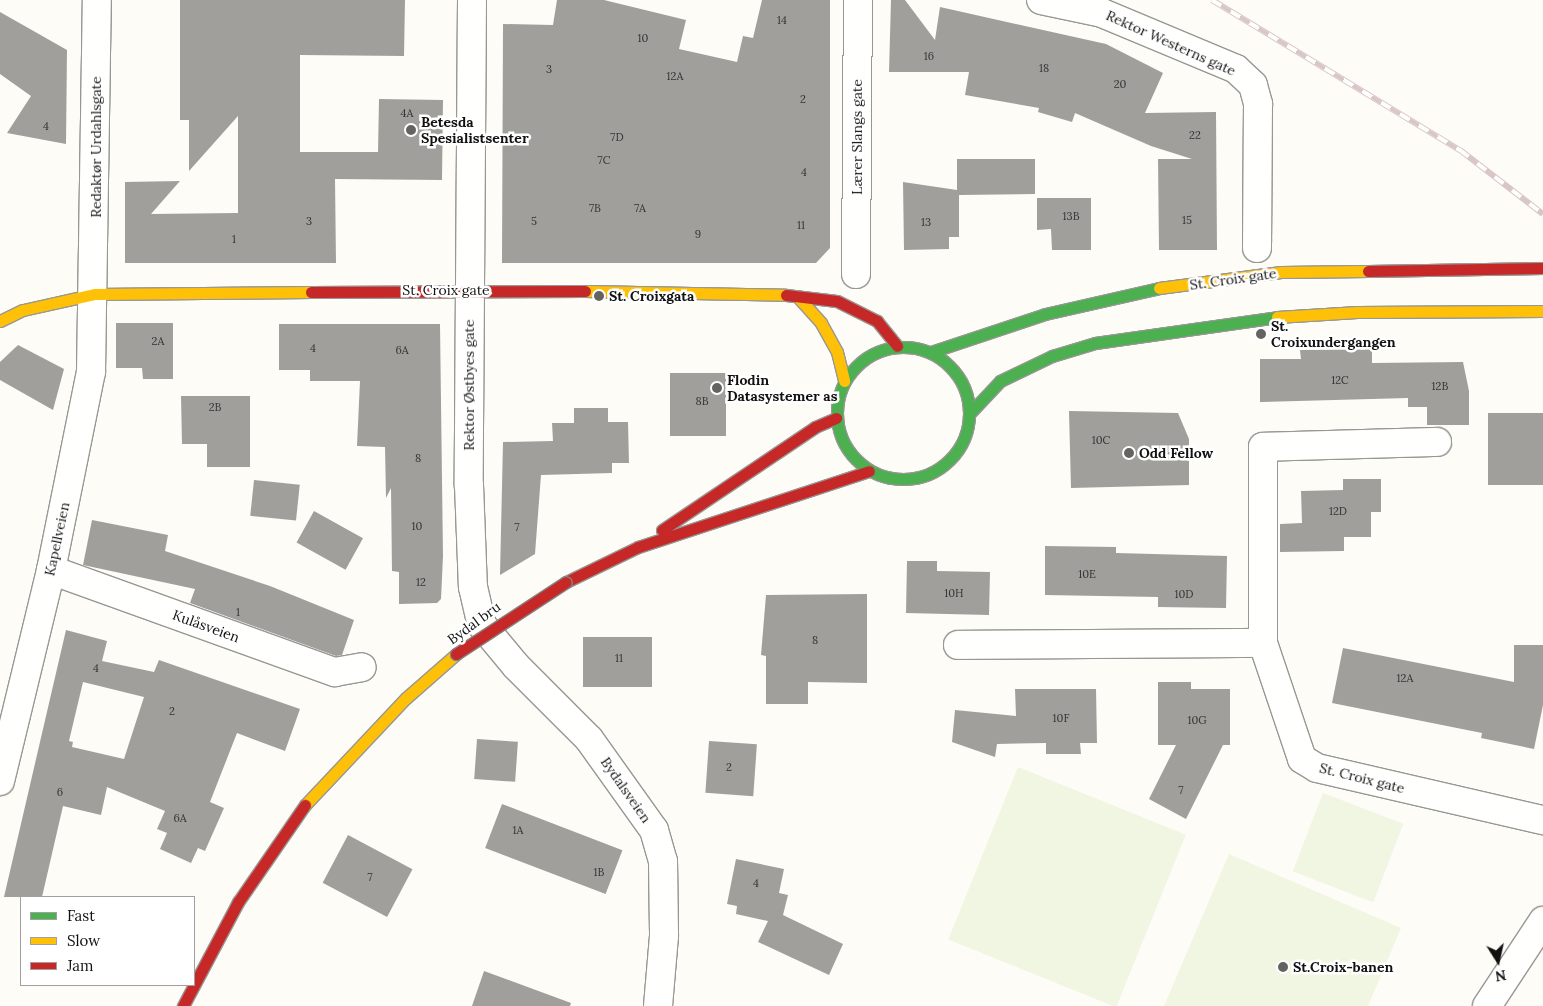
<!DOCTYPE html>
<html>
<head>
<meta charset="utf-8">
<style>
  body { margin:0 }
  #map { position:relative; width:1543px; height:1006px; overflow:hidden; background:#fdfcf7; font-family:Lora,serif }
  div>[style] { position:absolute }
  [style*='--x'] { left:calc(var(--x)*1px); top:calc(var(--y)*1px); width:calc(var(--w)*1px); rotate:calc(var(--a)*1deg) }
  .pitch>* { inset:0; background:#f0f6e1; transform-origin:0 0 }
  .building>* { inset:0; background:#a19f9c; transform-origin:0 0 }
  .roads { filter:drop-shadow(1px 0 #979795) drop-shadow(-1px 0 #979795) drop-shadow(0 1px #979795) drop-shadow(0 -1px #979795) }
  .street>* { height:28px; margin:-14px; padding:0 14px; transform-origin:14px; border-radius:14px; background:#fffffe }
  .fast>* { height:11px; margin:-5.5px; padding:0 5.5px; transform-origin:5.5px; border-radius:5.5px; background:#4caf50 }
  .fast>.ring { margin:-5.5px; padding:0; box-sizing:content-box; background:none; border:11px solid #4caf50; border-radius:50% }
  .slow>* { height:11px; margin:-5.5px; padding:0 5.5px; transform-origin:5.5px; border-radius:5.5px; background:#ffc107 }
  .jam>* { height:11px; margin:-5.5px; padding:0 5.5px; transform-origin:5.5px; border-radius:5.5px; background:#c62828 }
  .rail>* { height:5.5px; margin-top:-2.75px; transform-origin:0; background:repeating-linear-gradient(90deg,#fff 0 11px,#d9c6c7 0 22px); box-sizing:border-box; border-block:1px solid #d9c6c7 }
  .bridges { filter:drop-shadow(1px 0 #858482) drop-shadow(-1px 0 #858482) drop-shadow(0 1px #858482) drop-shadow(0 -1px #858482) }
  .jam-bridge>* { height:11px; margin:-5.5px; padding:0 5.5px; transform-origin:5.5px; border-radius:5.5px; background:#c62828 }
  .dots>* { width:14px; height:14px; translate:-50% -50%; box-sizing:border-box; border:2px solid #fff; border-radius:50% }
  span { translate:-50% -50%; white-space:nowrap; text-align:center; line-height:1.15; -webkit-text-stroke:5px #fff; paint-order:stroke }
  .number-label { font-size:11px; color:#353434 }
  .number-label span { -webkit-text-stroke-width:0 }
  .street-label { font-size:14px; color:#111 }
  .poi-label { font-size:14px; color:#111; font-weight:700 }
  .left { translate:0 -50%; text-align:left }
  .legend { position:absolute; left:20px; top:896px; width:175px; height:90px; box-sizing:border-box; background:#fff; border:1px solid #a0a0a0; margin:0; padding:6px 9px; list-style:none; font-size:15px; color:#111 }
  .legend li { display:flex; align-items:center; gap:10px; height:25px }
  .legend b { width:25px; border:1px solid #a0a0a0 }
  .north { position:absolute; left:1473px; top:936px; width:50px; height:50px; -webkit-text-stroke:4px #fff; paint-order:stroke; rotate:170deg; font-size:14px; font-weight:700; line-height:20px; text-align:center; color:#111 }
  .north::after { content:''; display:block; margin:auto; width:18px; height:22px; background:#111; clip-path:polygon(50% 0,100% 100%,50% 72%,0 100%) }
</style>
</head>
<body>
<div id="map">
  <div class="pitch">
    <i style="left:1018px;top:767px;width:181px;height:186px;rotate:22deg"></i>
    <i style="left:1323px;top:793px;width:86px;height:84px;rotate:21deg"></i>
    <i style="clip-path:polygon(1229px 854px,1401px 928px,1368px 1006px,1164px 1006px)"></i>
  </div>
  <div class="building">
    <i style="clip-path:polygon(180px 0,405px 0,404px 56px,300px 55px,300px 152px,378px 152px,379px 99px,443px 100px,442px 180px,335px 179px,336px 263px,125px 263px,125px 182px,180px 181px,151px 214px,238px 213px,238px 116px,189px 171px,189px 120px,180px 120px)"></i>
    <i style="clip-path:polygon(557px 0,604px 0,686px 20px,679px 49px,737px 62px,743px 36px,753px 38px,762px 0,830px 0,830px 248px,816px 263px,502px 263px,503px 24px,553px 25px)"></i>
    <i style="clip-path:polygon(891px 0,905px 0,935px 40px,940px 7px,1106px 44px,1163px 73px,1145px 113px,1216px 112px,1217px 250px,1159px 250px,1158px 159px,1192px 159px,1151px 146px,1075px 113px,1072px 122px,1038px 112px,1039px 108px,965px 95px,969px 72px,889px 72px)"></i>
    <i style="clip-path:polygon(0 12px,67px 50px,66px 144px,7px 133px,31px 96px,0 74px)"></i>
    <i style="clip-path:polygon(957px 159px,1035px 159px,1035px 194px,959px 195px,959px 237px,949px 237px,949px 249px,904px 250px,903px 182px,957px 190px)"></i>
    <i style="clip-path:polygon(1037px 198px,1091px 198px,1091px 250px,1052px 250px,1051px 229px,1037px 230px)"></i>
    <i style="clip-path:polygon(116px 323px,173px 323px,173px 379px,143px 379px,142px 368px,116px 368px)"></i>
    <i style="clip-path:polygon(279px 324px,440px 324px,443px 556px,441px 599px,437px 603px,399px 604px,399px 572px,392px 571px,391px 488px,386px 498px,385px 447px,357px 446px,360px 381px,310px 381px,310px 370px,279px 370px)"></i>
    <i style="clip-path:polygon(18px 345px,64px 369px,53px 410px,0 380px,0 362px)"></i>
    <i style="clip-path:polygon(1372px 349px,1372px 363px,1463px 362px,1469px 391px,1469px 425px,1427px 425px,1427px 407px,1408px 407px,1408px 398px,1260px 402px,1260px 359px,1301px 359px,1300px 350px)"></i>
    <i style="left:670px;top:373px;width:56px;height:63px"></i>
    <i style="clip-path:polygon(181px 396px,250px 396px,250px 467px,207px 467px,207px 444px,182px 444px)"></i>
    <i style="clip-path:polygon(574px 408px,608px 408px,608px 422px,628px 422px,629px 463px,612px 463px,612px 473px,541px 475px,535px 554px,500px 575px,503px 442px,553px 441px,552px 423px,574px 423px)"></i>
    <i style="clip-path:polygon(1069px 411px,1178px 413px,1189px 439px,1189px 485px,1071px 488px)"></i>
    <i style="left:1543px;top:413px;width:72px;height:55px;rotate:90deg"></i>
    <i style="clip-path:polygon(1343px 479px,1381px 479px,1381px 512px,1371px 512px,1371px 537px,1344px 537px,1344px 551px,1280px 552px,1280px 524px,1302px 523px,1301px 491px,1343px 490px)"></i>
    <i style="left:254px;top:480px;width:46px;height:36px;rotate:6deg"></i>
    <i style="left:314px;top:511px;width:56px;height:36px;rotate:29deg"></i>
    <i style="clip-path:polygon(92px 520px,168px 535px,165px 551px,270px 586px,354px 620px,342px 655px,336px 656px,190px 603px,195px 589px,83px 565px)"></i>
    <i style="clip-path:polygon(1045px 546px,1116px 547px,1116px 553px,1227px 556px,1226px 608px,1158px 607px,1158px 597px,1045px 595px)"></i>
    <i style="clip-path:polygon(907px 561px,937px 561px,937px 571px,990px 572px,989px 615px,906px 613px)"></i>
    <i style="clip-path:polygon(867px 594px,867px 683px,808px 682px,808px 704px,766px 704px,766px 656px,761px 655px,766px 595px)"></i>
    <i style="clip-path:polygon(evenodd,66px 630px,107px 641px,102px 661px,154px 672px,159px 660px,300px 709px,285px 751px,237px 733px,210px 802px,224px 808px,205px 851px,198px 848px,191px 863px,160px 849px,167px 833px,157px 829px,165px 811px,107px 787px,101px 815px,63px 806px,42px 897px,4px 897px,66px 630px,83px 682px,144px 697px,124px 759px,72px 747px,73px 742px,69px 741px,83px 682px)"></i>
    <i style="left:583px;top:637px;width:69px;height:50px"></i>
    <i style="clip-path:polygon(1514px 645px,1543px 645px,1543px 705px,1534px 749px,1481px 738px,1482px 733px,1332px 703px,1343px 648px,1514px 682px)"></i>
    <i style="clip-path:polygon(1158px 682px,1191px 682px,1191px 689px,1230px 689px,1230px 745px,1223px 745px,1186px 819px,1149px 799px,1176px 745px,1158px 745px)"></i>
    <i style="clip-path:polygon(1015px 689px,1096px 689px,1097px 743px,1080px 743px,1081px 754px,1046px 754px,1046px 743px,997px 744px,995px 757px,952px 742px,955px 710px,1016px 716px)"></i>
    <i style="left:477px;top:739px;width:41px;height:40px;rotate:4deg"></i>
    <i style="left:709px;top:741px;width:48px;height:52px;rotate:4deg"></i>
    <i style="left:502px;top:804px;width:129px;height:47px;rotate:21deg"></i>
    <i style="left:348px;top:835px;width:73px;height:54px;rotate:28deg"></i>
    <i style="clip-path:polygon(736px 859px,784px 869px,779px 893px,788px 895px,783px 915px,843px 944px,829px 975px,758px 942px,768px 921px,736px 914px,737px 906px,727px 904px)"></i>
    <i style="clip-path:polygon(484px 971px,571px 1003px,570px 1006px,472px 1006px)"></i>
  </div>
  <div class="roads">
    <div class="street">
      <i style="--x:472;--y:0;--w:485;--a:90.4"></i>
      <i style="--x:469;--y:485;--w:102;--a:87.8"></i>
      <i style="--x:473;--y:587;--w:39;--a:77"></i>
      <i style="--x:482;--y:625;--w:53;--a:50.3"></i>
      <i style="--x:516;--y:666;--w:103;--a:45"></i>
      <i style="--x:589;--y:739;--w:112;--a:54.5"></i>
      <i style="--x:654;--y:830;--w:32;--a:74"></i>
      <i style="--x:663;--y:861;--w:75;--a:89.2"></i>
      <i style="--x:664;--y:936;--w:70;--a:94.9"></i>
      <i style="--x:1041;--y:0;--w:62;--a:12"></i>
      <i style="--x:1102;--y:13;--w:145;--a:22.7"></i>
      <i style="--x:1236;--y:69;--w:23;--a:43"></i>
      <i style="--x:1253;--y:85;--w:20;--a:75"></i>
      <i style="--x:1258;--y:104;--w:144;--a:90.4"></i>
      <i style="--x:856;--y:274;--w:274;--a:-89.6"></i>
      <i style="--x:1437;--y:442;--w:174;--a:178.4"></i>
      <i style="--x:1263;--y:447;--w:196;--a:90"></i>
      <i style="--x:1263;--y:643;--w:122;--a:71.4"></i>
      <i style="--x:1302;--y:759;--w:17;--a:31"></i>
      <i style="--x:1317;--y:768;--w:232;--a:13"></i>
      <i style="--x:51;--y:570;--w:302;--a:19.8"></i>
      <i style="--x:335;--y:672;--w:27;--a:-10"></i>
      <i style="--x:958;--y:645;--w:305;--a:-0.4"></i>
      <i style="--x:0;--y:781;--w:217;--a:-76.4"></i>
      <i style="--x:51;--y:570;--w:202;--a:-78.6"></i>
      <i style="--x:91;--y:372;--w:372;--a:-89.1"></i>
      <i style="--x:1487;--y:1006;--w:102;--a:-56.6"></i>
    </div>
    <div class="fast">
      <i class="ring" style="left:837px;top:347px;width:121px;height:121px"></i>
      <i style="--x:931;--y:352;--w:120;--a:-18.4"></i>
      <i style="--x:1045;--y:314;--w:117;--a:-12.8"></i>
      <i style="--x:970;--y:413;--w:44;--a:-46.8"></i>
      <i style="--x:1000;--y:381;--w:58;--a:-25.7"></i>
      <i style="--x:1052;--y:356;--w:45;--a:-16.8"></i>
      <i style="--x:1095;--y:343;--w:184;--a:-8.1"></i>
    </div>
    <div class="slow">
      <i style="--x:1159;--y:288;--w:123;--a:-7.5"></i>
      <i style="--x:1281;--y:272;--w:87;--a:-0.7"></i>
      <i style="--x:585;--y:291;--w:201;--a:1.1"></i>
      <i style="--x:797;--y:296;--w:36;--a:48"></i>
      <i style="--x:821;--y:323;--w:33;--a:61"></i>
      <i style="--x:837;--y:352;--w:30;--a:76"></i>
      <i style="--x:1277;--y:317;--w:80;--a:-3.6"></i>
      <i style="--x:1357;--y:312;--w:186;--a:-0.3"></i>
      <i style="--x:0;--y:321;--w:25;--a:-26"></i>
      <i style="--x:23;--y:310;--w:74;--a:-12.5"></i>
      <i style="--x:95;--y:294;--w:216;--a:-0.5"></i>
      <i style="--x:305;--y:805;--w:147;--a:-46.7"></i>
      <i style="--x:406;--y:698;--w:67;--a:-41.3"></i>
    </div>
    <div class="jam">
      <i style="--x:1368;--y:271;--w:175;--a:-1"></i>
      <i style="--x:311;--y:292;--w:274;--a:-0.2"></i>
      <i style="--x:786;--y:295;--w:51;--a:6.7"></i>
      <i style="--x:837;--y:301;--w:45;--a:26.6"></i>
      <i style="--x:877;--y:321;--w:32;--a:51"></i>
      <i style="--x:662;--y:530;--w:184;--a:-33.9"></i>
      <i style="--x:815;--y:427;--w:23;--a:-23"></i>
      <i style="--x:566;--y:582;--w:80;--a:-25.9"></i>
      <i style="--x:638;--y:547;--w:243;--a:-18.2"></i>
      <i style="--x:183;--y:1006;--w:118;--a:-62.1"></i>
      <i style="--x:238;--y:902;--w:118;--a:-55.4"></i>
    </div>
  </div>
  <div class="rail">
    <i style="--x:1212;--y:0;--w:290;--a:31.2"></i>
    <i style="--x:1460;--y:150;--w:105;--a:37.6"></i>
  </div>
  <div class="bridges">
    <div class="jam-bridge">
      <i style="--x:456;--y:654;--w:131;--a:-33.2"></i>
    </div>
  </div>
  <div class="dots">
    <i style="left:411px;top:130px;background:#646362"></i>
    <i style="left:599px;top:296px;background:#646362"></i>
    <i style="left:1261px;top:334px;background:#646362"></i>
    <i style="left:717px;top:388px;background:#646362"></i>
    <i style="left:1129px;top:453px;background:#646362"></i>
    <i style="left:1283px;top:967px;background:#646362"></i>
  </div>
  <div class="number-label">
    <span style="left:782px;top:20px">14</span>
    <span style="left:643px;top:38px">10</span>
    <span style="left:929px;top:56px">16</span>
    <span style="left:1044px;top:68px">18</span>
    <span style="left:549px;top:69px">3</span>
    <span style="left:675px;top:76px">12A</span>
    <span style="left:1120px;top:84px">20</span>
    <span style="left:803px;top:99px">2</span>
    <span style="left:407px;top:113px">4A</span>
    <span style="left:46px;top:126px">4</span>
    <span style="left:1195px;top:135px">22</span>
    <span style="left:617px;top:137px">7D</span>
    <span style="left:604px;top:160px">7C</span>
    <span style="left:804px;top:172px">4</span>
    <span style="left:595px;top:208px">7B</span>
    <span style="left:640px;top:208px">7A</span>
    <span style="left:1071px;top:216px">13B</span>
    <span style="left:1187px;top:220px">15</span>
    <span style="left:309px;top:221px">3</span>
    <span style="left:534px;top:221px">5</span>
    <span style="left:926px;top:222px">13</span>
    <span style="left:801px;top:225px">11</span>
    <span style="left:698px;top:234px">9</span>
    <span style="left:234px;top:239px">1</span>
    <span style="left:158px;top:341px">2A</span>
    <span style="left:313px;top:348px">4</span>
    <span style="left:402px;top:350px">6A</span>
    <span style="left:1340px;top:380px">12C</span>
    <span style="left:1440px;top:386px">12B</span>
    <span style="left:702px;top:401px">8B</span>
    <span style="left:215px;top:407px">2B</span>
    <span style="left:1101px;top:440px">10C</span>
    <span style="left:418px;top:458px">8</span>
    <span style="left:1338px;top:511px">12D</span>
    <span style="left:417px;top:526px">10</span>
    <span style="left:517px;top:527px">7</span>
    <span style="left:1087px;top:574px">10E</span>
    <span style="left:421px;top:582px">12</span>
    <span style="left:954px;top:593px">10H</span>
    <span style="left:1184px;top:594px">10D</span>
    <span style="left:238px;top:612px">1</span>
    <span style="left:815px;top:640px">8</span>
    <span style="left:619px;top:658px">11</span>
    <span style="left:96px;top:668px">4</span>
    <span style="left:1405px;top:678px">12A</span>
    <span style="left:172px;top:711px">2</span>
    <span style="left:1061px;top:718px">10F</span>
    <span style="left:1197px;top:720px">10G</span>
    <span style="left:729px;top:767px">2</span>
    <span style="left:1181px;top:790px">7</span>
    <span style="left:60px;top:792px">6</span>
    <span style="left:180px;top:818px">6A</span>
    <span style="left:518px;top:830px">1A</span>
    <span style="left:599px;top:872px">1B</span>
    <span style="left:370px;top:877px">7</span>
    <span style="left:756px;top:883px">4</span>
  </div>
  <div class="street-label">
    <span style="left:1171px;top:43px;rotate:24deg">Rektor Westerns gate</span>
    <span style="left:857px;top:137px;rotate:-90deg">Lærer Slangs gate</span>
    <span style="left:96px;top:147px;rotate:-90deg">Redaktør Urdahlsgate</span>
    <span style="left:1233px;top:279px;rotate:-8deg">St. Croix gate</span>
    <span style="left:446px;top:290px">St. Croix gate</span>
    <span style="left:469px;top:385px;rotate:-90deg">Rektor Østbyes gate</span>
    <span style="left:57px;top:539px;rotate:-78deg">Kapellveien</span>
    <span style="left:474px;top:623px;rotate:-36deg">Bydal bru</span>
    <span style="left:206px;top:626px;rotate:20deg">Kulåsveien</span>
    <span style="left:1362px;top:778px;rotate:14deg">St. Croix gate</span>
    <span style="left:626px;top:790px;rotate:55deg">Bydalsveien</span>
  </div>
  <div class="poi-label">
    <span class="left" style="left:421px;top:130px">Betesda<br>Spesialistsenter</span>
    <span class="left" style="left:609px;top:296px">St. Croixgata</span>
    <span class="left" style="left:1271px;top:334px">St.<br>Croixundergangen</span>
    <span class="left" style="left:727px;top:388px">Flodin<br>Datasystemer as</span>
    <span class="left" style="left:1139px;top:453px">Odd Fellow</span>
    <span class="left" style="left:1293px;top:967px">St.Croix-banen</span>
  </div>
  <ul class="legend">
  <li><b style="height:6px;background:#4caf50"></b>Fast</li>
  <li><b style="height:6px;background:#ffc107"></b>Slow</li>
  <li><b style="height:6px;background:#c62828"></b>Jam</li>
  </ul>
  <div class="north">N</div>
</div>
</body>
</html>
